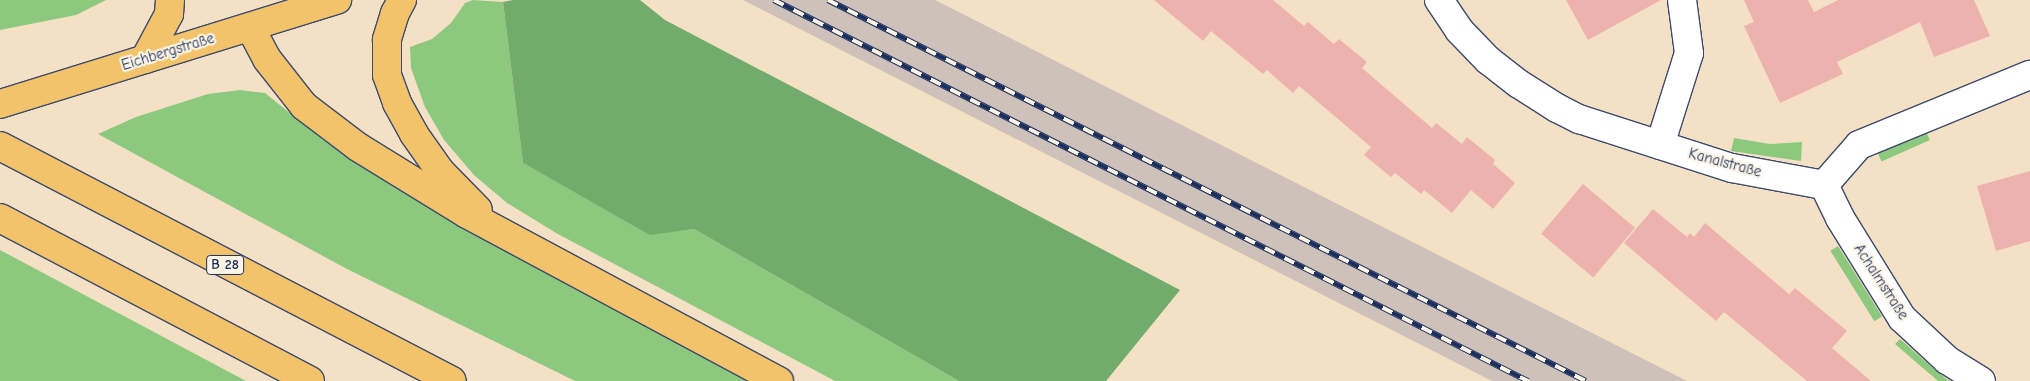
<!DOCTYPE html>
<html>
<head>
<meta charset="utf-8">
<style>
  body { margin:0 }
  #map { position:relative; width:2030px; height:381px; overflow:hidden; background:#f4e1c5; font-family:"Comic Neue",sans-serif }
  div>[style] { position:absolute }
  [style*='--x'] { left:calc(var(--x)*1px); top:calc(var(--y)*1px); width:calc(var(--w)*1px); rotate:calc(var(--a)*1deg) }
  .industrial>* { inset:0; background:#cec1ba }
  .green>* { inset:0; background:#8cc87e; transform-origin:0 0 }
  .forest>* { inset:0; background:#71ac6d }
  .building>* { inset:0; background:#edb2ad; transform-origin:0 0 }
  .roads { filter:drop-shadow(1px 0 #3c4a6d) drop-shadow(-1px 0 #3c4a6d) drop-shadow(0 1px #3c4a6d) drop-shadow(0 -1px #3c4a6d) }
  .minor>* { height:28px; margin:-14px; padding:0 14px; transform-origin:14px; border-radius:14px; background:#fff }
  .major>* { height:28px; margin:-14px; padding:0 14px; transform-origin:14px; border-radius:14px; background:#f2c36a }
  .highway>* { height:28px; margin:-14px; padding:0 14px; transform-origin:14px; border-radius:14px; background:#f2c36a }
  .rail>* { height:5.5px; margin-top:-2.75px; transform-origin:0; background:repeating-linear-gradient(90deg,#fcf5e5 0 11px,#1b2f5e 0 22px); box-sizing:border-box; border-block:1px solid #1b2f5e }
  span { translate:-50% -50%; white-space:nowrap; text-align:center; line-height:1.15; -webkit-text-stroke:4.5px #fcf5e5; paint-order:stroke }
  .shield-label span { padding:1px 4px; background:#fcf5e5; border:1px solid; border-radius:4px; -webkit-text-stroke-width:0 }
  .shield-label { font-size:14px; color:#1b2f5e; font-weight:700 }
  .street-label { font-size:15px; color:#1b2f5e }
</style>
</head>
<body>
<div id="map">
  <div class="industrial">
    <i style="clip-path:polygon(743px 0,935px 0,1687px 381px,1492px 381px)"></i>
  </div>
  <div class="green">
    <i style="clip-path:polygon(0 0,106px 0,76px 15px,0 30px)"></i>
    <i style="clip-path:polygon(473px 0,503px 2px,523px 163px,650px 234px,694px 229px,959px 381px,835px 381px,556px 233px,507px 203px,474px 175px,444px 140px,425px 107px,411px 68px,410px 47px,432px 39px,451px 23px,465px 3px)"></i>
    <i style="clip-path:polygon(240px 90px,265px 93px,322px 139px,384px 179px,754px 381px,575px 381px,347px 269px,98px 134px,136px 117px,208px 94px)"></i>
    <i style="left:1925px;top:129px;width:12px;height:53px;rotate:66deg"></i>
    <i style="clip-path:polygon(1734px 138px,1770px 144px,1802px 142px,1801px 161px,1731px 151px)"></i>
    <i style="left:1838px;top:246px;width:83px;height:9px;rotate:58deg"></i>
    <i style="clip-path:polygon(0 250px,246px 381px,0 381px)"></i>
    <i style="clip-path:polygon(1900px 339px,1935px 370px,1949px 381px,1938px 381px,1931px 375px,1895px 344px)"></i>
  </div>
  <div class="forest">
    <i style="clip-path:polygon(513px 0,640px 0,665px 20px,1180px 290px,1106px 381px,959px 381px,694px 229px,650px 235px,523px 163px,503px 2px)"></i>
  </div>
  <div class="building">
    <i style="clip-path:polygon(1154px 0,1273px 0,1304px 26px,1308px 22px,1334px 44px,1339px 39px,1367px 62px,1362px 68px,1432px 128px,1436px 123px,1462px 144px,1467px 137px,1495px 160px,1493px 164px,1515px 183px,1493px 209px,1471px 190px,1452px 213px,1424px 190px,1421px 194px,1395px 173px,1391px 177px,1364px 155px,1371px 147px,1299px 86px,1293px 93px,1267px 70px,1263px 74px,1211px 31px,1203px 41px)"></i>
    <i style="clip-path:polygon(1566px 0,1661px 0,1588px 40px)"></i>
    <i style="clip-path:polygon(1744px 0,1808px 0,1814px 12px,1838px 0,1974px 0,1990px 36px,1934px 57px,1920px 22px,1837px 62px,1843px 74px,1780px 103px,1744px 26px,1754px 22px)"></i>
    <i style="clip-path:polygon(2030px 171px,2030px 241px,1996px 251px,1977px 186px)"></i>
    <i style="left:1583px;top:184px;width:68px;height:65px;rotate:40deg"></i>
    <i style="clip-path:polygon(1653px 209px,1687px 237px,1690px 233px,1694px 237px,1705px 223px,1789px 294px,1795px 288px,1847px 331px,1832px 348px,1871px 381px,1807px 381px,1724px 312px,1716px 321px,1624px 243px)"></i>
  </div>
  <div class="roads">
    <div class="minor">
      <i style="--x:1439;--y:0;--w:36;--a:56"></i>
      <i style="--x:1459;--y:30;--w:42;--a:46"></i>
      <i style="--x:1488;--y:60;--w:39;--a:38"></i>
      <i style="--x:1519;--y:84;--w:45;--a:32.3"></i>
      <i style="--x:1557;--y:108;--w:25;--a:27"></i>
      <i style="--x:1579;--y:119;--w:161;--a:17.8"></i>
      <i style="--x:1732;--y:168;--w:94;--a:10.5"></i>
      <i style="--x:1660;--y:145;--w:96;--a:-72.5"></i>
      <i style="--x:1689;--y:53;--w:53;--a:-97.5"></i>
      <i style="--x:1824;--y:185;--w:37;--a:64"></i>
      <i style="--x:1840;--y:218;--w:118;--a:58.2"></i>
      <i style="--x:1902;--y:318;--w:62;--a:43"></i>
      <i style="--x:1947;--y:360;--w:40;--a:32"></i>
      <i style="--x:1824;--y:185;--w:53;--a:-48.8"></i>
      <i style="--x:1859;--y:145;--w:185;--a:-22.3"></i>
    </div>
    <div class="major">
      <i style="--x:0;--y:104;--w:353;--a:-17.2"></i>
    </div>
    <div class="highway">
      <i style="--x:402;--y:0;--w:15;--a:118"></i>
      <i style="--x:395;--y:13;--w:28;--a:107"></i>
      <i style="--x:387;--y:40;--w:35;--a:90"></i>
      <i style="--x:387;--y:75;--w:30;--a:70"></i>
      <i style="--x:397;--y:103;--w:35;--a:61"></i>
      <i style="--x:414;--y:134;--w:45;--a:54.9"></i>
      <i style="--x:440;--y:171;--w:54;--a:45.7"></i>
      <i style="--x:250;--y:27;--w:36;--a:62"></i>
      <i style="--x:267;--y:59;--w:60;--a:51.8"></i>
      <i style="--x:304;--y:106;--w:68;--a:37.2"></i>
      <i style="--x:358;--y:147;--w:128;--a:31.6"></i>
      <i style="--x:467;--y:214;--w:354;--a:28.2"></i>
      <i style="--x:145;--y:59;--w:51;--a:-61.9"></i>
      <i style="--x:169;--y:14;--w:14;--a:-86"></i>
      <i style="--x:0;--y:146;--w:509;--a:27.47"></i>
      <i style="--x:0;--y:218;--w:350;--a:27.7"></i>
    </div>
  </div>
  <div class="rail">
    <i style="--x:774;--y:0;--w:845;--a:26.81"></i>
    <i style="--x:828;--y:0;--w:848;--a:26.69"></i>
  </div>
  <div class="shield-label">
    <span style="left:225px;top:265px">B 28</span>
  </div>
  <div class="street-label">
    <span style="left:168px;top:52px;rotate:-17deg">Eichbergstraße</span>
    <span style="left:1725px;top:163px;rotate:15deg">Kanalstraße</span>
    <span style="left:1881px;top:282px;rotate:57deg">Achalmstraße</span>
  </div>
</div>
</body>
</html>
